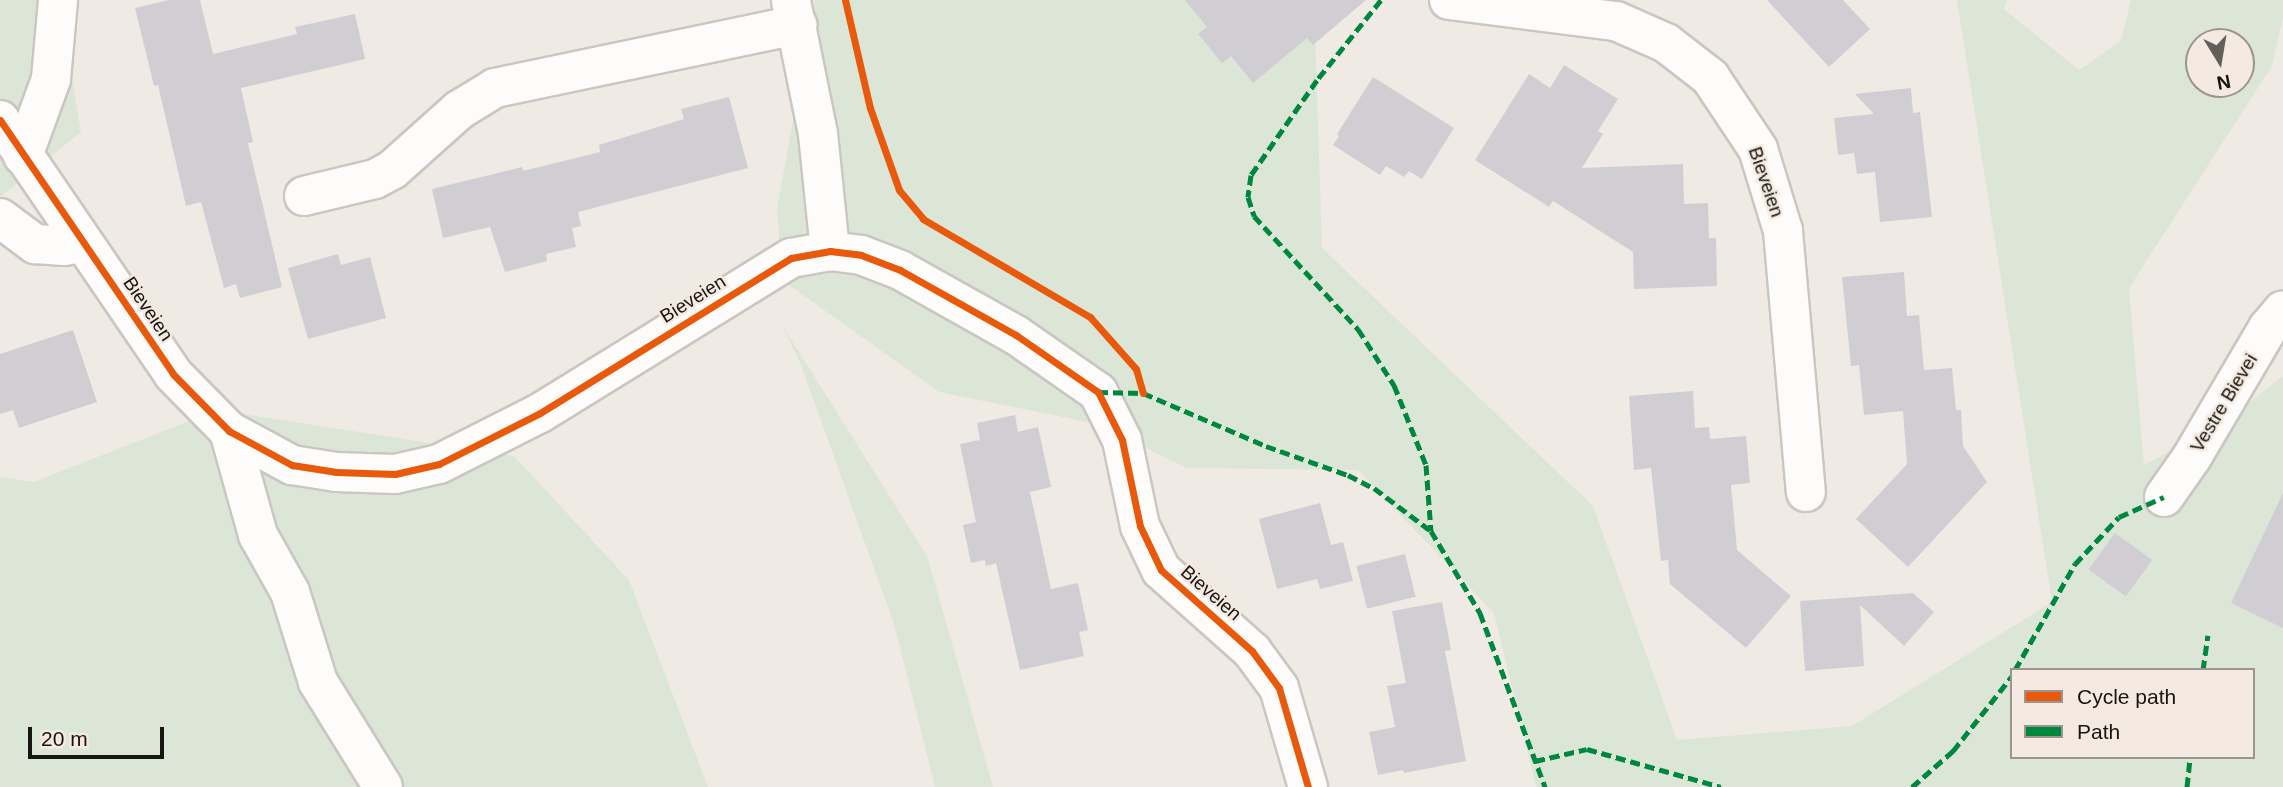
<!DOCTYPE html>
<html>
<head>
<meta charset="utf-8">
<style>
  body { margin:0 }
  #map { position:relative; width:2283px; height:787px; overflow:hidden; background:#f0eae5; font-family:Arial,sans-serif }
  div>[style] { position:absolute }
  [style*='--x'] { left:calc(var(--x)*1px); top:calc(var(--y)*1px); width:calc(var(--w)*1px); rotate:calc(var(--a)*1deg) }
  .green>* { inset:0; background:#dbe6d7 }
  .building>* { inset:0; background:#d1ced3; transform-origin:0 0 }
  .roads { filter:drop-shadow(2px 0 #cac6c2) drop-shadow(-2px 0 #cac6c2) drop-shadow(0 2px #cac6c2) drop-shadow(0 -2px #cac6c2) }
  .minor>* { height:38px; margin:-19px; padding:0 19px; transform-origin:19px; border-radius:19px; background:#fdfcfb }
  .quiet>* { height:5px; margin-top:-2.5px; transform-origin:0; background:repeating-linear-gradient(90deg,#00873e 0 10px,transparent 0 15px) }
  .cycleway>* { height:7px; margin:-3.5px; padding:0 3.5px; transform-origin:3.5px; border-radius:3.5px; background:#e8590c }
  span { translate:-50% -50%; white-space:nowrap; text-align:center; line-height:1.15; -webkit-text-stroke:5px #f4eae1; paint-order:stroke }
  .street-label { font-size:19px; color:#171411 }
  .legend { position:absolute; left:2010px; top:668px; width:245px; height:91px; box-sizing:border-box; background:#f4eae1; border:2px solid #9c948e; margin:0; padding:9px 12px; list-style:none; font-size:21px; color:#171411 }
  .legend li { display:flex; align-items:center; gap:14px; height:35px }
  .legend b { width:35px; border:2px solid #9c948e }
  .north { position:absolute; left:2185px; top:28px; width:70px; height:70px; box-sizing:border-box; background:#f4eae1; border:2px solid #9c948e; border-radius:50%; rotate:169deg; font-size:19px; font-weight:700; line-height:28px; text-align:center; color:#171411 }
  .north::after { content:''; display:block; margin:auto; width:24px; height:32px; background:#635f5b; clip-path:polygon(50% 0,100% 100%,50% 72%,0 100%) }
  .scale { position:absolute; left:28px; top:727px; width:136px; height:32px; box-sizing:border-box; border:4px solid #171411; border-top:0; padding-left:9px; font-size:21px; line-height:24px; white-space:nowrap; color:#171411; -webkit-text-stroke:5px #f4eae1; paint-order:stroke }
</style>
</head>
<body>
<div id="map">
  <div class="green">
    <i style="clip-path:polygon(0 0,59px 0,81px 132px,0 197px)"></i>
    <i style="clip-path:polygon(evenodd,815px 0,1314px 0,1322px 248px,1593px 506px,1677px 740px,1852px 726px,2052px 602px,1957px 0,2007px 0,2004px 9px,2079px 70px,2121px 41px,2131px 0,2283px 0,2283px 17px,2272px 66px,2129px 288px,2144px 465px,2225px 422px,2283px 376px,2283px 787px,1536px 787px,1494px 613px,1358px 470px,1187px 468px,1097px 424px,939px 392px,782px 280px,777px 209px,815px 0,2199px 42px,2241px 42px,2241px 84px,2199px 84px,2199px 42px,815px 0,2012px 670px,2253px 670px,2253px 757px,2012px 757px,2012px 670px)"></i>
    <i style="clip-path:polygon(782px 325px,927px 556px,993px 787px,935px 787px,894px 624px,801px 365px)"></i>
    <i style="clip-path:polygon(217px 410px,514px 456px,629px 580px,708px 787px,0 787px,0 477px,34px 482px)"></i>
  </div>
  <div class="building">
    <i style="clip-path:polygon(169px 0,200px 0,213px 54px,297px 34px,295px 27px,355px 14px,365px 59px,241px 88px,253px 142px,248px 143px,282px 287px,240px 298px,236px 284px,224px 288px,201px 202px,186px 206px,158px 85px,154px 86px,135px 8px)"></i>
    <i style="clip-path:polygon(1185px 0,1366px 0,1313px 45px,1307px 38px,1253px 83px,1231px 56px,1222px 63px,1198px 34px,1207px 27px)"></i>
    <i style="clip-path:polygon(1767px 0,1843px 0,1870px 29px,1829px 67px)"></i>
    <i style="clip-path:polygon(1564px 65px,1618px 99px,1598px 131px,1603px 134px,1582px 168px,1683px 164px,1684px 204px,1708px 203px,1709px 238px,1716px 238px,1717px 286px,1634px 289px,1633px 252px,1553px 201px,1549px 207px,1475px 160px,1529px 74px,1550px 88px)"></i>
    <i style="clip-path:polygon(1373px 77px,1454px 128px,1422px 179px,1409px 171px,1404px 177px,1386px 166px,1380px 175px,1333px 145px,1339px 136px,1337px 134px)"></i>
    <i style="clip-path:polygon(1911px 88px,1913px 113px,1920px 112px,1932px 217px,1880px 222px,1875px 172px,1857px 174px,1854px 153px,1838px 155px,1834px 118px,1874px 114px,1855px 94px)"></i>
    <i style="clip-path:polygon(729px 97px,748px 168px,578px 212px,581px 226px,572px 228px,576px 247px,546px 254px,547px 261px,505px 272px,490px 227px,443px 238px,432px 189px,522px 167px,523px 171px,600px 152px,599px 145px,684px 119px,681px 109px)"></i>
    <i style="clip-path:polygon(338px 254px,341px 265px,370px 257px,386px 318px,308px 339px,288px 268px)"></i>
    <i style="clip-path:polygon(1904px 272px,1907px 316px,1919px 315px,1924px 370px,1952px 368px,1956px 410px,1961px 410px,1963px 446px,1987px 482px,1908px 567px,1856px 519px,1907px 464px,1903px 411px,1864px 415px,1859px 365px,1851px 366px,1842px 277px)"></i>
    <i style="clip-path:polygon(73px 330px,97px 402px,19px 428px,13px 410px,0 414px,0 354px)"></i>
    <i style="clip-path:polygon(1693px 391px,1695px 428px,1709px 427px,1710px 439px,1746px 436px,1750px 483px,1731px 485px,1737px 550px,1791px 596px,1746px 648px,1670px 584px,1668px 560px,1661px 561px,1651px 468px,1634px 470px,1629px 396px)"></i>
    <i style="clip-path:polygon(1015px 415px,1018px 432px,1038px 427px,1051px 487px,1030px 492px,1051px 589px,1078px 583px,1088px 630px,1079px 632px,1084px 656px,1020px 670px,996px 563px,986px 566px,985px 560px,971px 563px,963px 525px,976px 522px,960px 444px,980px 440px,977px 423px)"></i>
    <i style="clip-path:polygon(2283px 493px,2283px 628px,2231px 603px)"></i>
    <i style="clip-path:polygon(1320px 503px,1331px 545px,1343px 542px,1353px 581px,1320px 589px,1317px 579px,1277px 589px,1259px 519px)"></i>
    <i style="left:2115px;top:533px;width:46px;height:45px;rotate:36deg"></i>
    <i style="left:1405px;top:554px;width:44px;height:50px;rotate:76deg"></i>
    <i style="clip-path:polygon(1913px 593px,1934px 612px,1904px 646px,1860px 605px,1864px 666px,1805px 671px,1800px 601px)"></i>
    <i style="clip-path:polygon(1442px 602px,1451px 650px,1445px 651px,1466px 761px,1404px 773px,1403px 770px,1378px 775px,1369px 732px,1395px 727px,1387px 686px,1406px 683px,1392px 611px)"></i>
  </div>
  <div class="roads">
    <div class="minor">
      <i style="--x:1449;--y:0;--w:168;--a:7.2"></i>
      <i style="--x:1616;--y:21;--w:55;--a:23.7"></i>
      <i style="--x:1666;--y:43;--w:56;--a:37.7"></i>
      <i style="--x:1710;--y:77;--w:87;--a:56.3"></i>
      <i style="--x:1758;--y:149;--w:86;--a:73"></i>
      <i style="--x:1783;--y:231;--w:262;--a:85"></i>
      <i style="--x:791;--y:1;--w:136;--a:78.5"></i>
      <i style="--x:818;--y:134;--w:118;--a:84.1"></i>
      <i style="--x:0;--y:120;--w:307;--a:55.7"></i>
      <i style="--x:173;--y:374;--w:80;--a:45.5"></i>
      <i style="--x:229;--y:431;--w:72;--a:28.4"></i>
      <i style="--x:292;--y:465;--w:45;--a:9"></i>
      <i style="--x:336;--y:472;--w:59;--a:1.9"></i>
      <i style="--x:395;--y:474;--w:45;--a:-12.8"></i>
      <i style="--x:439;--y:464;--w:113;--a:-26.8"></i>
      <i style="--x:540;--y:413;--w:295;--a:-31.7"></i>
      <i style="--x:791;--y:258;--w:40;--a:-10"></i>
      <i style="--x:830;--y:251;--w:31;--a:7"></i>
      <i style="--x:861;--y:255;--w:42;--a:21"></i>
      <i style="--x:900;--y:270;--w:133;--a:29.3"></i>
      <i style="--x:1016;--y:335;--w:100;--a:34.8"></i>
      <i style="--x:1098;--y:392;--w:54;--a:63.4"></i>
      <i style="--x:1122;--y:440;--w:88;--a:78.2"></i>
      <i style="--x:1140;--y:526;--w:49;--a:64.5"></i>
      <i style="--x:1161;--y:570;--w:122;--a:41.7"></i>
      <i style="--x:1252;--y:651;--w:46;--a:53.9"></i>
      <i style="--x:1279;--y:688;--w:103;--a:73.7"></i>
      <i style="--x:23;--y:156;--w:82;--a:-70"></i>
      <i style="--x:51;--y:79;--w:79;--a:-84.9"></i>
      <i style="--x:304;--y:196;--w:73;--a:-13.5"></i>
      <i style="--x:375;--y:179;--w:19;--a:-28"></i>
      <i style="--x:392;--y:170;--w:90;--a:-41.8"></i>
      <i style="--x:459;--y:110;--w:42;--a:-31.4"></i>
      <i style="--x:495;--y:88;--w:309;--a:-11.8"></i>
      <i style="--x:0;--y:218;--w:44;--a:36.6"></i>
      <i style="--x:35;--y:244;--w:29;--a:4"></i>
      <i style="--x:64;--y:246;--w:19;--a:-9"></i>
      <i style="--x:229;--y:431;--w:108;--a:74.4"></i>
      <i style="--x:258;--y:535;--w:65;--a:60.7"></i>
      <i style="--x:290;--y:592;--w:94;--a:72.7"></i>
      <i style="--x:318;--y:682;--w:123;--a:58.2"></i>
      <i style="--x:2164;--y:497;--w:49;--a:-55"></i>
      <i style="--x:2192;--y:457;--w:150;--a:-59.5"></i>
      <i style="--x:2268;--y:328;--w:23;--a:-50"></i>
    </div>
  </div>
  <div class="quiet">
    <i style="--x:1381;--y:0;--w:102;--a:128.7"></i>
    <i style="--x:1317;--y:80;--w:116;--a:124.8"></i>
    <i style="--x:1251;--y:175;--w:22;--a:98"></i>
    <i style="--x:1248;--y:197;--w:20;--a:72"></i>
    <i style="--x:1254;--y:216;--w:154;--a:47.4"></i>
    <i style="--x:1358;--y:329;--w:67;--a:57.3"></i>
    <i style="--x:1394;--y:385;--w:86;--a:68.2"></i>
    <i style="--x:1426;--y:465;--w:66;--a:85.7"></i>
    <i style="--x:1098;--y:392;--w:45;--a:1.3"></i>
    <i style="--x:1143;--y:393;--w:134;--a:23.3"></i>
    <i style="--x:1266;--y:446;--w:87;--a:19.5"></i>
    <i style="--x:1348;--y:475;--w:29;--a:27"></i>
    <i style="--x:1374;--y:488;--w:71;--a:37"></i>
    <i style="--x:1431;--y:531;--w:96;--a:59.1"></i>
    <i style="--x:1480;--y:613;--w:186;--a:69.5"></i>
    <i style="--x:2015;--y:670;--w:122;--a:-60.5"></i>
    <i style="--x:2075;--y:564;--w:64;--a:-46.9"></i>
    <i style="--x:2119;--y:517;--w:49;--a:-24"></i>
    <i style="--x:2203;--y:670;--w:35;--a:-82"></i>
    <i style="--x:1535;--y:761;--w:53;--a:-13"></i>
    <i style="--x:1587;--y:749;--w:139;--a:15.8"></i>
    <i style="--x:1912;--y:787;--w:55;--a:-41.3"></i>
    <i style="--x:1953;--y:751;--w:95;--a:-51.8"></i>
    <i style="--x:2187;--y:787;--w:30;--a:-84"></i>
  </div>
  <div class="cycleway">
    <i style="--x:845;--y:0;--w:111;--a:77"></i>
    <i style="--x:870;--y:108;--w:87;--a:70.5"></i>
    <i style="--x:899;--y:190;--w:38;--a:50"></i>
    <i style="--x:923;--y:219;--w:194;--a:30.4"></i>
    <i style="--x:1090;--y:317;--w:69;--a:48.5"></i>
    <i style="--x:1136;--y:369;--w:25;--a:74"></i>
    <i style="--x:0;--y:120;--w:307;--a:55.7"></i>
    <i style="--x:173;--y:374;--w:80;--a:45.5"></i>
    <i style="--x:229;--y:431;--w:72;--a:28.4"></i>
    <i style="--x:292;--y:465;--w:45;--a:9"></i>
    <i style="--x:336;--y:472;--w:59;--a:1.9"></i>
    <i style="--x:395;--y:474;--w:45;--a:-12.8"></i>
    <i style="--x:439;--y:464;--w:113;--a:-26.8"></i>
    <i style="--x:540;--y:413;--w:295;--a:-31.7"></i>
    <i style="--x:791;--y:258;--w:40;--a:-10"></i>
    <i style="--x:830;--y:251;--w:31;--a:7"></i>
    <i style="--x:861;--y:255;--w:42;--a:21"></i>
    <i style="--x:900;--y:270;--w:133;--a:29.3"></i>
    <i style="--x:1016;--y:335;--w:100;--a:34.8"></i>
    <i style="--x:1098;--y:392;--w:54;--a:63.4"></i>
    <i style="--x:1122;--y:440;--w:88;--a:78.2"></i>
    <i style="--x:1140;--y:526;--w:49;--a:64.5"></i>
    <i style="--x:1161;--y:570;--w:122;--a:41.7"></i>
    <i style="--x:1252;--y:651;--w:46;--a:53.9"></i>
    <i style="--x:1279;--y:688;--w:103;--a:73.7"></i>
  </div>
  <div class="street-label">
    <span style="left:1766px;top:182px;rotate:71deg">Bieveien</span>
    <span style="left:693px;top:299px;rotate:-32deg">Bieveien</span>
    <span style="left:148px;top:309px;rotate:56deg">Bieveien</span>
    <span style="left:2224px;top:403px;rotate:-59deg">Vestre Bievei</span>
    <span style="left:1211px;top:593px;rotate:41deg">Bieveien</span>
  </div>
  <ul class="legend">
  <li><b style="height:9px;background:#e8590c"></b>Cycle path</li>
  <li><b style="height:9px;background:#00873e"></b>Path</li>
  </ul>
  <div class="north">N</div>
  <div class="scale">20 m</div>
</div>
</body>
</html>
